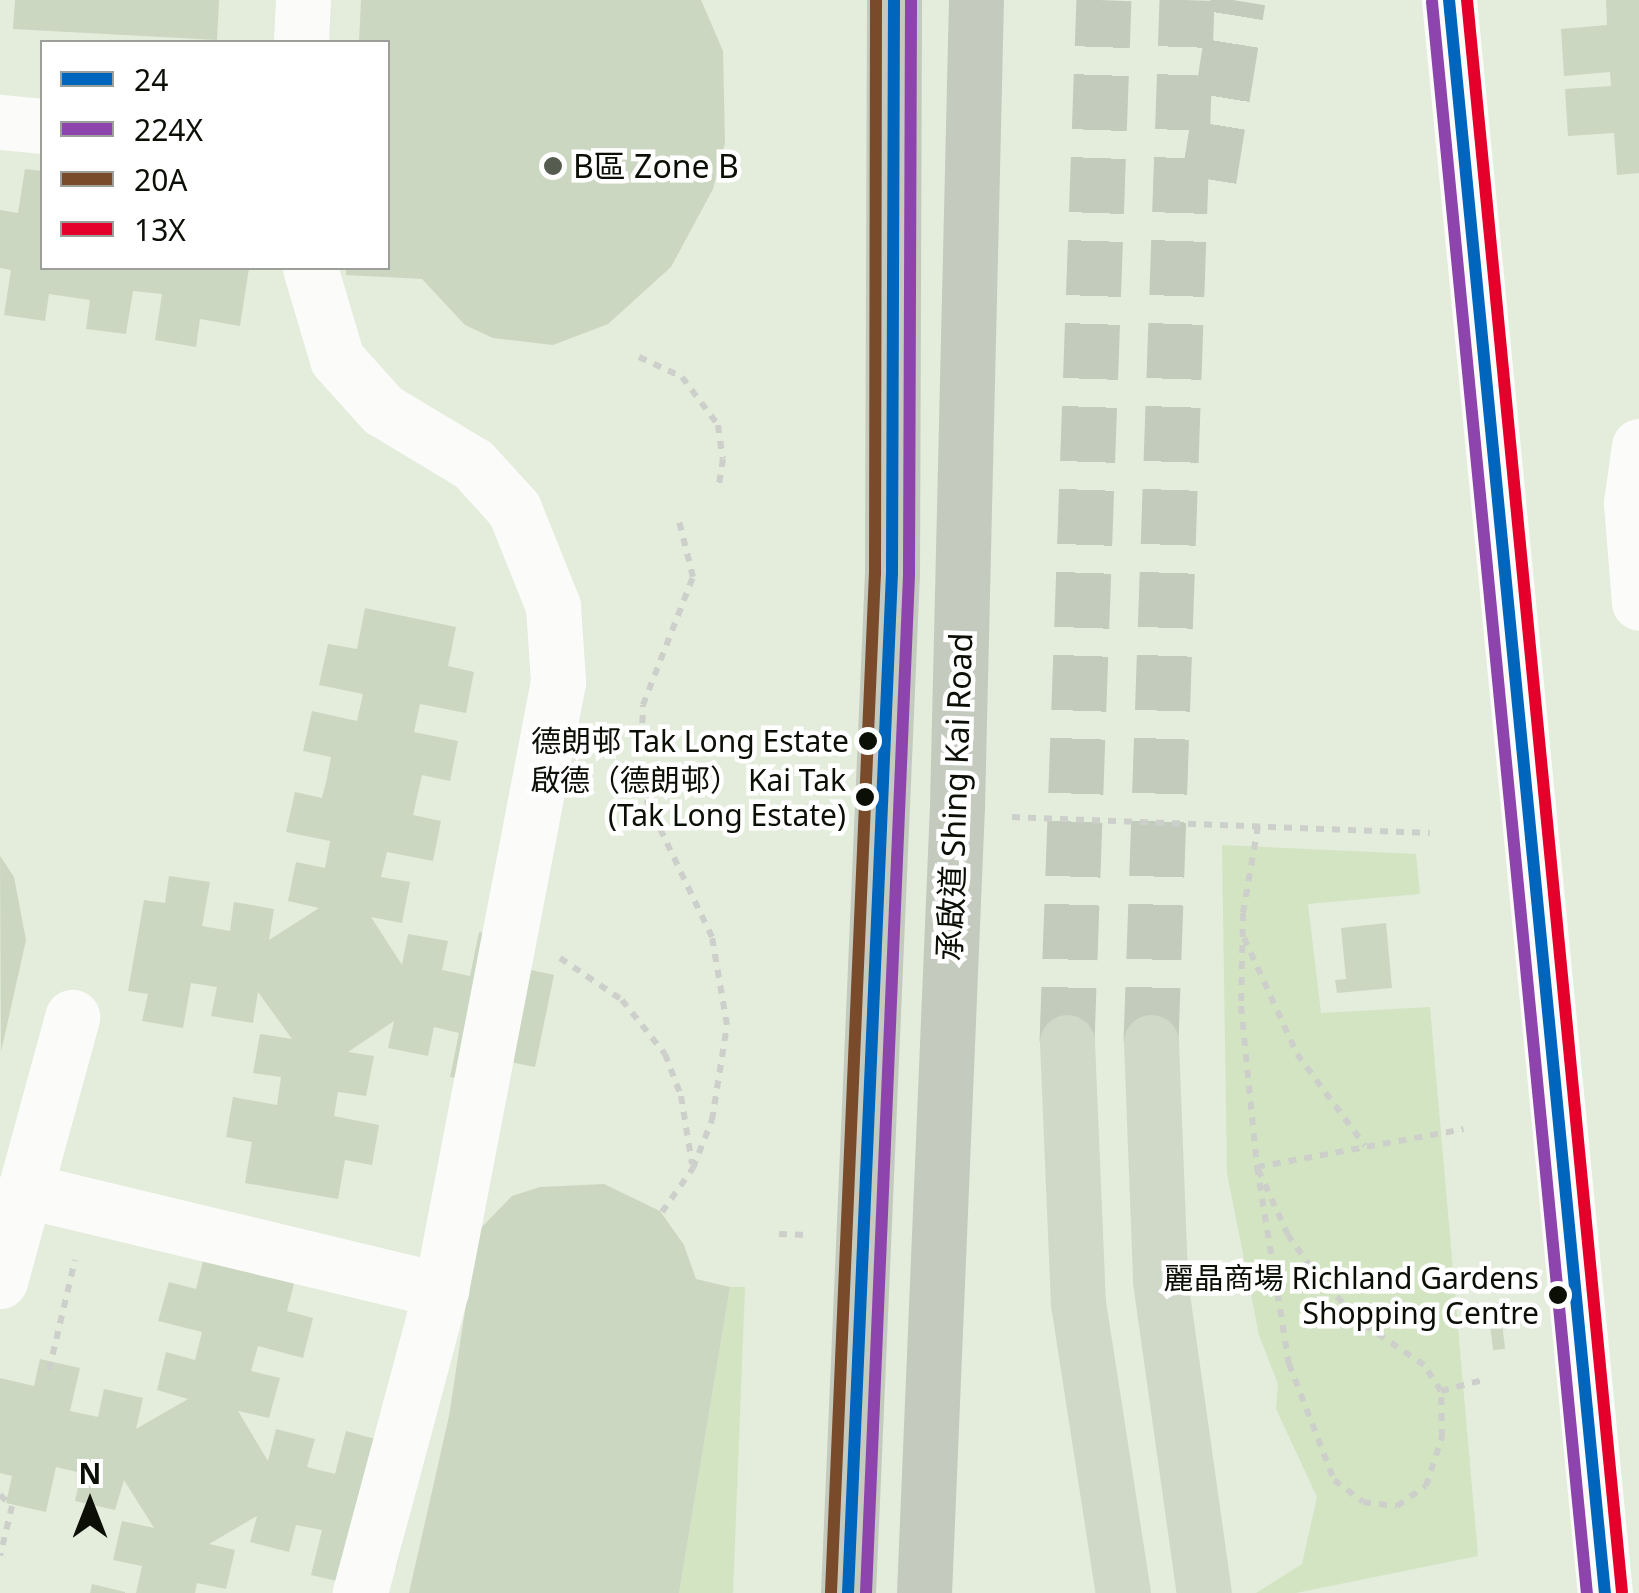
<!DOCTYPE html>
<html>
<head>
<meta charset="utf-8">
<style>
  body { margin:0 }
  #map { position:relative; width:1639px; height:1593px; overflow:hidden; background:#e4ecdc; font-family:"Noto Sans","Noto Sans TC",sans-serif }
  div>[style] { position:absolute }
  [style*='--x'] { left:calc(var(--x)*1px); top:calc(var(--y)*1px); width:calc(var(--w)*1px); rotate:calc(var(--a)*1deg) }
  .green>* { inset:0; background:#d3e4c3 }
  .building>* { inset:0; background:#ccd7c1; transform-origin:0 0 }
  .highway-tunnel>* { height:55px; margin-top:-27.5px; transform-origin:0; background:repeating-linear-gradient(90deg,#c3cbbc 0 55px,transparent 0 83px) }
  .path>* { height:6px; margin-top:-3px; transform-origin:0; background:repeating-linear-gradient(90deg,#cdcfcb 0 8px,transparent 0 16px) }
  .minor>* { height:55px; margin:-27.5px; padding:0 27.5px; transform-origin:27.5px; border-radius:27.5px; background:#fbfcfa }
  .major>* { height:55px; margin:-27.5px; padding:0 27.5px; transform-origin:27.5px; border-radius:27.5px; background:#c4cabe }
  .highway>* { height:55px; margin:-27.5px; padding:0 27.5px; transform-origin:27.5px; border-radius:27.5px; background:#d0d8c7 }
  .bus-1>* { height:12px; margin:-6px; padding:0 6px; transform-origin:6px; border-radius:6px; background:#0065bd }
  .bus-2>* { height:12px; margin:-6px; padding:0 6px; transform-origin:6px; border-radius:6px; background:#8e44ad }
  .bus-3>* { height:12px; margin:-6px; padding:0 6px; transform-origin:6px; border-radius:6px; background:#7a4b2a }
  .bus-4>* { height:12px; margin:-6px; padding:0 6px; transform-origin:6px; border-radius:6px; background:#e4002b }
  .dots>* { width:28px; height:28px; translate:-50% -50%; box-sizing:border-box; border:5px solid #fff; border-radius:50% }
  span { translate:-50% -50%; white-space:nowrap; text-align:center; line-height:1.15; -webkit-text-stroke:9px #fff; paint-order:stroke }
  .bus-label { font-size:30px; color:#0b0f06 }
  .right { translate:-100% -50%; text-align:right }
  .poi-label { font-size:32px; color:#0b0f06 }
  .left { translate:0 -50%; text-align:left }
  .street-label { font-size:32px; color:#0b0f06 }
  .legend { position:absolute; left:40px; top:40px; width:350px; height:230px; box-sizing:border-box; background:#fff; border:2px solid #9d9f9b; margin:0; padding:12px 18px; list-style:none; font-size:30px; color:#0b0f06 }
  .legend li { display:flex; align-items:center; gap:20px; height:50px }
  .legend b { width:50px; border:2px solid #9d9f9b }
  .north { position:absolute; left:40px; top:1453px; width:100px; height:100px; -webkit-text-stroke:8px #fff; paint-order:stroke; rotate:0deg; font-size:28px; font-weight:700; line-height:40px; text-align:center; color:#0b0f06 }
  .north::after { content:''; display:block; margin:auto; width:35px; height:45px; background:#0b0f06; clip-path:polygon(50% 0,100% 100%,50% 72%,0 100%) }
</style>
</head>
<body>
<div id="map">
  <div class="green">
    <i style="clip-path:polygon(1222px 845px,1416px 854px,1420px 894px,1308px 904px,1321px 1013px,1430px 1007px,1478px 1556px,1296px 1593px,1256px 1593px,1302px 1564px,1317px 1497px,1276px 1409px,1278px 1384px,1259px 1335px,1227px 1173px)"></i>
    <i style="clip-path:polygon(730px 1287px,745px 1287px,733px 1593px,679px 1593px)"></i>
  </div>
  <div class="building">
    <i style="clip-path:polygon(15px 0,219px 0,217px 40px,13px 29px)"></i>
    <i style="clip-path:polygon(361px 0,701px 0,723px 51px,725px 143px,713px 189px,671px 267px,608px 324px,553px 345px,493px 338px,465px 325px,422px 279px,346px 275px,346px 268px,388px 268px,388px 42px,359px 42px)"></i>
    <i style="clip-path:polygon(1606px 0,1639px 0,1639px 173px,1617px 175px,1614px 133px,1568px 136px,1565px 89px,1611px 86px,1610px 72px,1564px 76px,1561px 29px,1607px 25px)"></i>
    <i style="clip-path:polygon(25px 169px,42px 171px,42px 268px,249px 268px,240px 326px,200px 319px,196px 347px,155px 340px,162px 294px,133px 291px,126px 334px,86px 329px,90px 300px,49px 294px,45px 321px,4px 315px,11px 270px,0 268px,0 210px,18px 213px)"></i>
    <i style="clip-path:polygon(365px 608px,456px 627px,448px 666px,474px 672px,466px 713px,420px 704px,414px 732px,458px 741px,450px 781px,422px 775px,413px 815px,441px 821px,433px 861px,387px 852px,381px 877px,410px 882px,402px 923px,371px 917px,402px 965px,408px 934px,448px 941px,442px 970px,470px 976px,479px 932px,519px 940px,513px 966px,554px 975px,535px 1067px,496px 1059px,491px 1085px,450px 1077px,459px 1033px,434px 1027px,428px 1056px,388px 1048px,394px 1021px,348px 1052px,374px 1056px,366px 1096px,338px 1092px,334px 1116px,379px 1125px,372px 1165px,345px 1160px,338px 1199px,245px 1183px,252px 1142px,226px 1137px,233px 1097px,277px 1105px,281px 1077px,253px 1073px,260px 1034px,292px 1039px,258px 992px,253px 1023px,211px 1016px,217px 987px,191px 983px,183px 1028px,142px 1021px,148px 994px,128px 991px,144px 900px,165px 903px,169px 876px,210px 882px,202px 926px,230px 931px,234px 902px,274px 909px,269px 940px,319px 908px,288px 901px,296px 862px,325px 868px,330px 841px,286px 832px,295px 792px,322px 798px,327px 778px,331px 757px,303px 751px,312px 711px,357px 721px,363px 694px,319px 685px,328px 644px,357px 649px)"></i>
    <i style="clip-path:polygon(0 856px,14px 877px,26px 940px,1px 1052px)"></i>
    <i style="clip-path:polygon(1386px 923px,1392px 988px,1337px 993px,1335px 980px,1346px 979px,1341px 928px)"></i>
    <i style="clip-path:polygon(604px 1184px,660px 1211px,684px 1245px,696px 1279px,730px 1287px,679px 1593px,409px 1593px,449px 1416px,477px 1232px,512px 1196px,540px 1187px)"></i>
    <i style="clip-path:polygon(206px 1249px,297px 1272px,287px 1311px,313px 1318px,303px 1358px,258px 1346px,251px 1371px,280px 1378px,269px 1418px,238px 1411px,268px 1461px,276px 1429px,315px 1439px,307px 1467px,335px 1474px,346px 1431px,386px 1442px,379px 1467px,419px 1478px,396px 1568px,357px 1559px,350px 1584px,311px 1575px,322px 1530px,296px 1525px,289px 1552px,250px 1542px,257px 1516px,209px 1544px,235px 1550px,226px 1589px,197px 1583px,195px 1593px,136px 1593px,142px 1566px,113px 1560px,122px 1521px,154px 1528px,124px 1480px,115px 1510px,75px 1501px,81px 1473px,56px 1467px,46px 1512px,6px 1503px,12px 1476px,0 1473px,0 1378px,34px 1386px,40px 1359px,80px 1368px,70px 1411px,98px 1417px,104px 1389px,143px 1398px,136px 1429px,188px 1399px,157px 1390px,166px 1352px,195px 1360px,202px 1332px,158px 1321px,169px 1282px,196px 1289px)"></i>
    <i style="left:1500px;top:1307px;width:42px;height:12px;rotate:83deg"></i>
    <i style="clip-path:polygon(92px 1584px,125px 1592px,125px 1593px,90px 1593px)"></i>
  </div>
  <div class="highway-tunnel">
    <i style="--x:1209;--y:179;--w:181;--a:-80.8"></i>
    <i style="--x:1067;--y:1042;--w:1043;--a:-87.97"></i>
    <i style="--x:1151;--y:1042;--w:1043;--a:-88.02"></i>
  </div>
  <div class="path">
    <i style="--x:639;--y:357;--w:47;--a:24.9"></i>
    <i style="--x:682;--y:377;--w:60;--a:53.1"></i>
    <i style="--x:718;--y:425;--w:34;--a:82"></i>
    <i style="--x:723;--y:459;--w:31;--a:99"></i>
    <i style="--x:1012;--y:817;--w:418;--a:2.2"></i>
    <i style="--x:1258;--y:826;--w:88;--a:99.8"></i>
    <i style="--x:1243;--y:913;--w:93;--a:91.2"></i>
    <i style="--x:1241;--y:1006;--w:162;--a:84.3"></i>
    <i style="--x:1257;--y:1167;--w:200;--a:80.8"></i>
    <i style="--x:1289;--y:1364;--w:124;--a:68.8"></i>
    <i style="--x:1334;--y:1480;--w:36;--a:37"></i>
    <i style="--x:1363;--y:1502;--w:34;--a:7"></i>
    <i style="--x:1397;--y:1506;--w:35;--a:-35"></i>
    <i style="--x:1426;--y:1486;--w:52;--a:-71.9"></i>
    <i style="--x:1442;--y:1437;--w:46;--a:-91.2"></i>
    <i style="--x:1441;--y:1391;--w:31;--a:-123"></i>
    <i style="--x:1424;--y:1365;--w:71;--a:-145.9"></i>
    <i style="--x:1365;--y:1325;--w:64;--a:-135"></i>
    <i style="--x:1320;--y:1280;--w:55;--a:-125.4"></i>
    <i style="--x:1288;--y:1235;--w:75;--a:-114.5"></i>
    <i style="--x:1257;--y:1167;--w:210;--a:-10.4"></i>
    <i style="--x:1244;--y:938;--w:128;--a:65.4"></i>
    <i style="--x:1297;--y:1054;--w:114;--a:53.5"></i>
    <i style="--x:560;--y:958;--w:75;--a:34.1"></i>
    <i style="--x:622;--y:1000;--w:69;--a:51.5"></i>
    <i style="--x:665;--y:1054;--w:45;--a:69.1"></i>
    <i style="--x:681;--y:1096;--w:69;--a:80.8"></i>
    <i style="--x:662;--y:1212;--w:54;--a:-54.8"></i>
    <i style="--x:693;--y:1168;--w:52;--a:-68.4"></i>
    <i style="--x:712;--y:1120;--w:96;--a:-81"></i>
    <i style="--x:727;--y:1025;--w:89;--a:-99.7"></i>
    <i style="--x:712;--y:937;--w:166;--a:-115.6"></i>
    <i style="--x:640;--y:787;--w:82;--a:-87.9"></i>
    <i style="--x:643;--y:705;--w:137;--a:-68.7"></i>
    <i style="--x:693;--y:577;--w:62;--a:-104"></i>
    <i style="--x:779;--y:1234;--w:29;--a:2"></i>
    <i style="--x:49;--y:1370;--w:113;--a:-76.7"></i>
    <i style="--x:1441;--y:1391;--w:48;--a:-14.6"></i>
    <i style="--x:0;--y:1495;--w:16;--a:43"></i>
    <i style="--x:12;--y:1506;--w:51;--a:103.5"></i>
  </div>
  <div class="minor">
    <i style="--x:1449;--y:0;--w:1601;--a:84.41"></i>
    <i style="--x:301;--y:42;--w:42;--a:-87.3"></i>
    <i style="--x:0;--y:122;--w:42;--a:5.4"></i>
    <i style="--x:310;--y:268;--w:95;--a:73.5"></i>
    <i style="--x:337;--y:359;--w:69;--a:48"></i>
    <i style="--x:383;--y:410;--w:105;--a:31"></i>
    <i style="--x:473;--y:464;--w:61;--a:47.7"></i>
    <i style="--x:514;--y:509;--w:105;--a:68.1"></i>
    <i style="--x:553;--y:606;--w:76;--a:86.2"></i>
    <i style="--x:558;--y:682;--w:619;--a:100.89"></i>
    <i style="--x:441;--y:1290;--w:314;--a:105"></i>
    <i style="--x:1639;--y:446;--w:58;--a:98"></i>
    <i style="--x:1631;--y:503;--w:100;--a:85.4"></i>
    <i style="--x:24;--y:1190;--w:429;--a:13.5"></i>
    <i style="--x:0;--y:1281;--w:274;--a:-74.7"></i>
  </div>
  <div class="major">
    <i style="--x:848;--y:1593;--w:1020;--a:-87.53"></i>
    <i style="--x:892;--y:574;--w:574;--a:-89.8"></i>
    <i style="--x:924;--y:1593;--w:788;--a:-87.6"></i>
    <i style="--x:957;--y:806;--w:806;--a:-88.65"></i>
  </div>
  <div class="highway">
    <i style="--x:1067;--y:1042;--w:261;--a:87.6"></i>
    <i style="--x:1078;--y:1303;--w:293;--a:81.2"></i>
    <i style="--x:1151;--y:1042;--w:239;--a:87.8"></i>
    <i style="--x:1160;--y:1281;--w:315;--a:82"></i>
  </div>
  <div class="bus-1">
    <i style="--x:1449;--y:0;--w:1601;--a:84.41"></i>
    <i style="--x:848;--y:1593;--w:1020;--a:-87.53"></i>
    <i style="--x:892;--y:574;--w:574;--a:-89.8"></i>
  </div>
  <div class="bus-2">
    <i style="--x:1432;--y:2;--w:1599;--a:84.44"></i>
    <i style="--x:866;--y:1593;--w:1019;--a:-87.58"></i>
    <i style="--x:909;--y:575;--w:575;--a:-89.8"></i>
  </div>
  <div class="bus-3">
    <i style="--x:831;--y:1592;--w:1019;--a:-87.53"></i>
    <i style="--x:875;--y:574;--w:574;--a:-89.9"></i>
  </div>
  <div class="bus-4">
    <i style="--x:1467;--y:0;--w:1599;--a:84.44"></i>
  </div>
  <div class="dots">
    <i style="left:553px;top:166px;background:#575c51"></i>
    <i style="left:868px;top:741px;background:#0b0f06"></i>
    <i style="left:865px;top:797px;background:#0b0f06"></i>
    <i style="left:1558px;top:1295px;background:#0b0f06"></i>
  </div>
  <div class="bus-label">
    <span class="right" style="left:849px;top:741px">德朗邨 Tak Long Estate</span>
    <span class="right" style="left:846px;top:797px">啟德（德朗邨） Kai Tak<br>(Tak Long Estate)</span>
    <span class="right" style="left:1539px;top:1295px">麗晶商場 Richland Gardens<br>Shopping Centre</span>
  </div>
  <div class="poi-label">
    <span class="left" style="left:573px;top:166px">B區 Zone B</span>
  </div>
  <div class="street-label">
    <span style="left:955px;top:797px;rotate:-88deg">承啟道 Shing Kai Road</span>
  </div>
  <ul class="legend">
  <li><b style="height:12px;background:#0065bd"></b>24</li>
  <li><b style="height:12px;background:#8e44ad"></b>224X</li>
  <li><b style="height:12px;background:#7a4b2a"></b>20A</li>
  <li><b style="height:12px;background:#e4002b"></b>13X</li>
  </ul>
  <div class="north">N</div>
</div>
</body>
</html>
